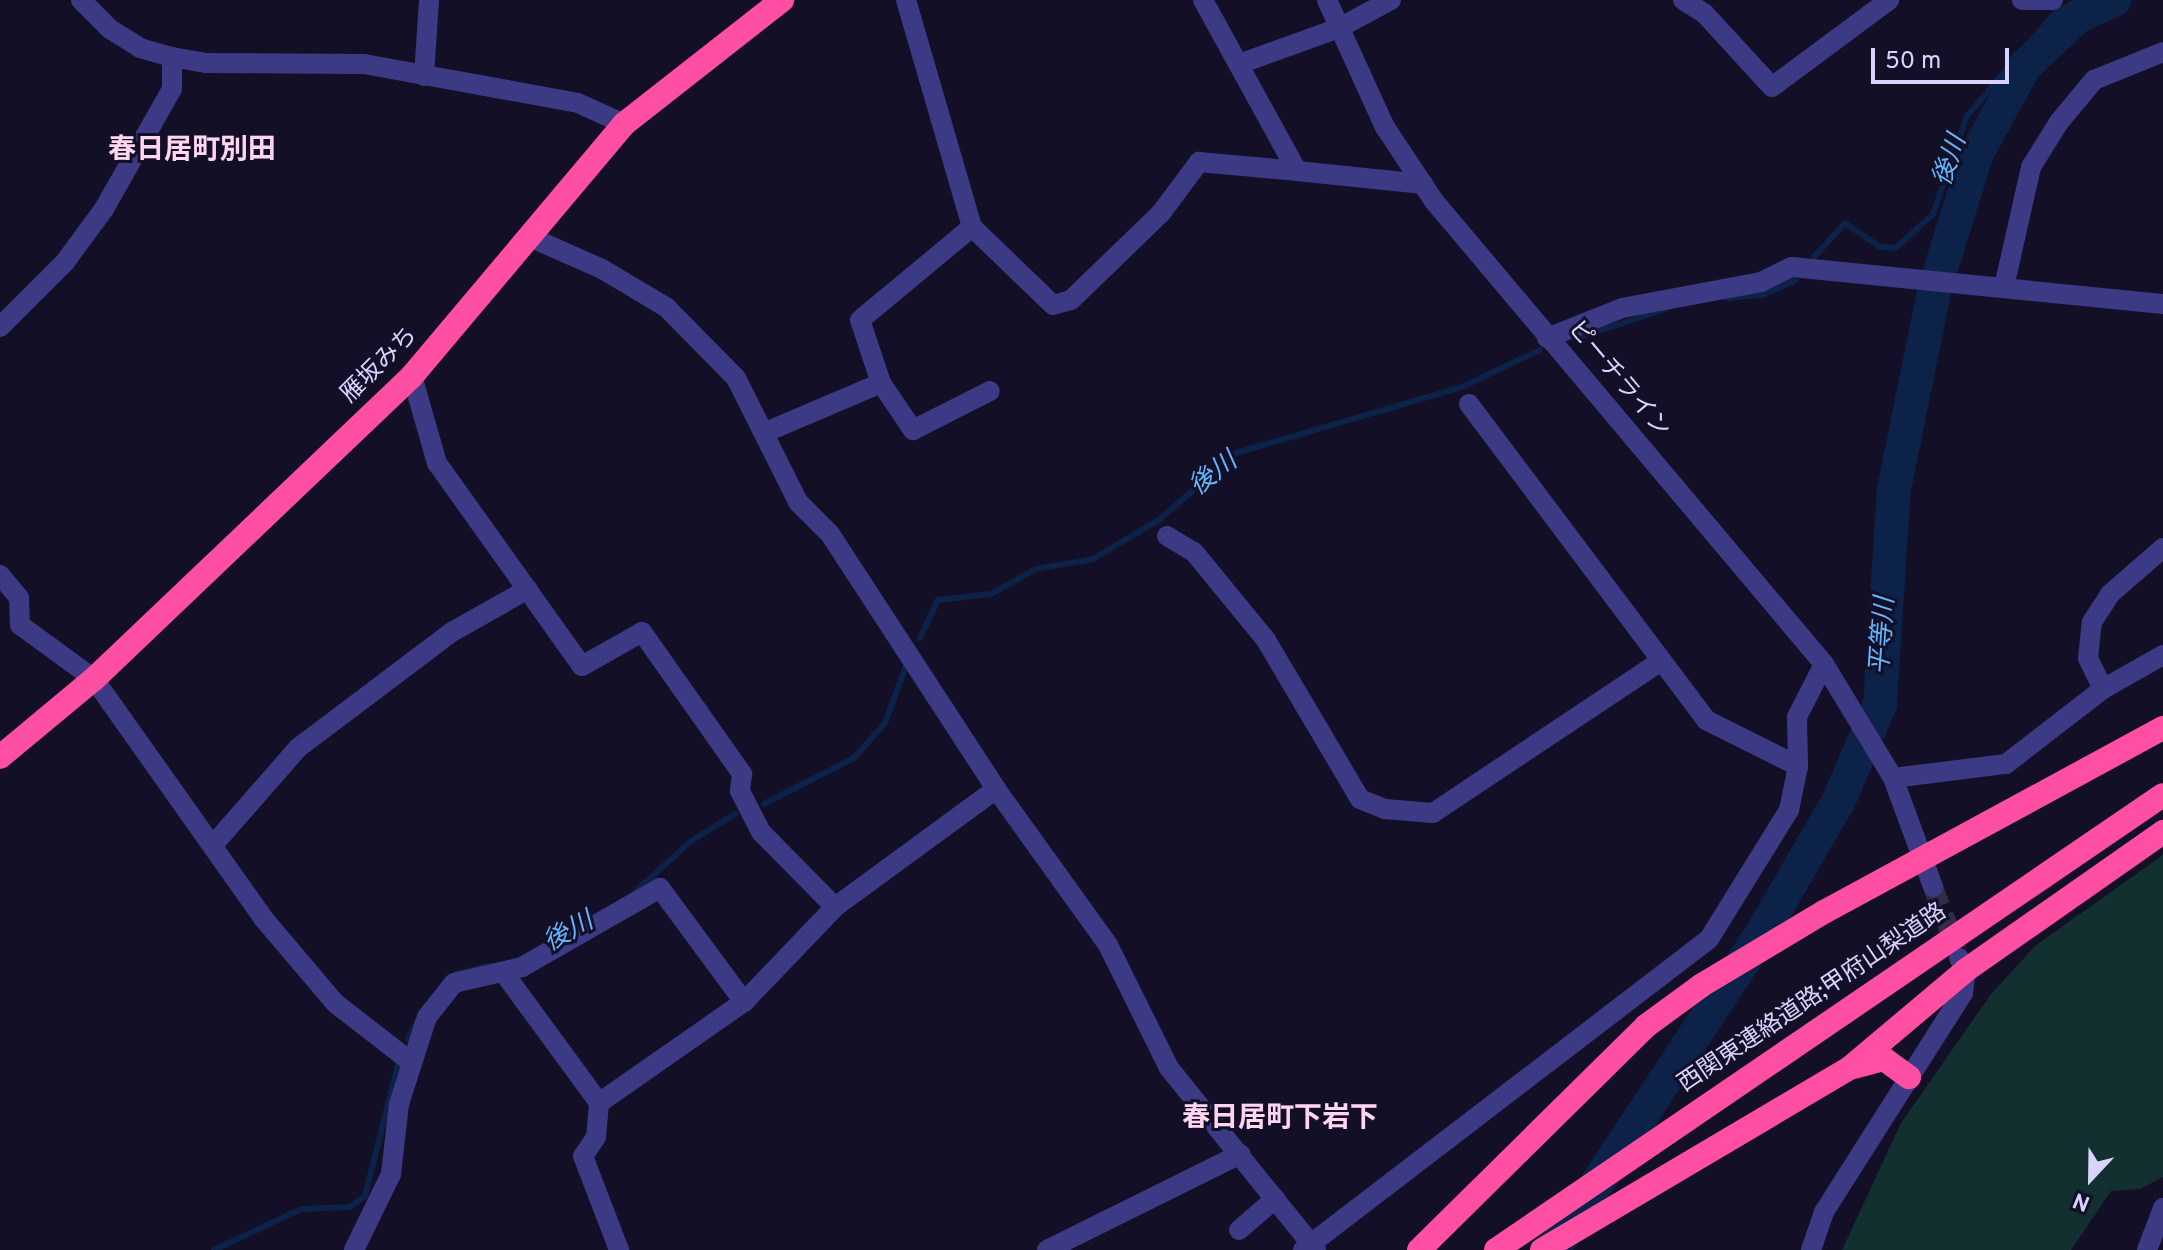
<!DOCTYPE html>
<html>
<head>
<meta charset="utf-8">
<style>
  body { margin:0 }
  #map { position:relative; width:2163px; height:1250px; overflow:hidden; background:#130f26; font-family:Overpass,"Noto Sans JP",sans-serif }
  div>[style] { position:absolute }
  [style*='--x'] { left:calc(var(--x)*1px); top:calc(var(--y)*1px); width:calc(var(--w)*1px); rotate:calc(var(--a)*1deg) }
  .green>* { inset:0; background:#12302f }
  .stream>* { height:6px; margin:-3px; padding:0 3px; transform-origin:3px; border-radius:3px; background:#0c2248 }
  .river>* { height:34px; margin:-17px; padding:0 17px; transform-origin:17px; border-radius:17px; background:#0c2248 }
  .minor-tunnel>* { height:20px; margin-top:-10px; transform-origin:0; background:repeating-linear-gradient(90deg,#312d47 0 20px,transparent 0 30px) }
  .minor>* { height:20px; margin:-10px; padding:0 10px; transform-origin:10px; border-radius:10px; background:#3d3a85 }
  .highway>* { height:24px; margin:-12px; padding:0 12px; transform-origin:12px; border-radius:12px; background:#ff4fa3 }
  span { translate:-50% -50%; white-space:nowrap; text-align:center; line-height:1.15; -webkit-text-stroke:6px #130f26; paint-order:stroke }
  .street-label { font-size:24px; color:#d9d4ff }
  .water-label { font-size:26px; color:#62b6ff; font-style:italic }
  .quarter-label { font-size:28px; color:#ffd6f0; font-weight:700 }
  .north { position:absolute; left:2051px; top:1138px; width:80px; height:80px; -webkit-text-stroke:6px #130f26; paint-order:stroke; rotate:202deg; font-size:22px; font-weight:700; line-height:32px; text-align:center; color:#d9d4ff }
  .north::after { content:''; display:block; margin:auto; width:28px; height:36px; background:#d9d4ff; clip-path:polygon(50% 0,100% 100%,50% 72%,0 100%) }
  .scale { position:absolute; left:1871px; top:48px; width:138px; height:36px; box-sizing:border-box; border:4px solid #d9d4ff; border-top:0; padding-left:10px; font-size:24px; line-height:28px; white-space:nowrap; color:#d9d4ff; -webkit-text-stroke:6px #130f26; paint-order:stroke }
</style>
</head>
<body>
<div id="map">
  <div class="green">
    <i style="clip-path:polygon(2163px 855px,2163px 1177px,2140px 1189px,2111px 1191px,2071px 1250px,1842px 1250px,1901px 1123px,1991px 994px,2036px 945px)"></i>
  </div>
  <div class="stream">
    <i style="--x:1814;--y:257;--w:46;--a:-47.6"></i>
    <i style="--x:1845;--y:223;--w:42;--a:34.4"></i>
    <i style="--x:1880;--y:247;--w:16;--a:4"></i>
    <i style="--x:1896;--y:248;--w:50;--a:-42.6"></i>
    <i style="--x:1933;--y:214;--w:104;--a:-70.9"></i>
    <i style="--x:1967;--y:116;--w:135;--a:-49.5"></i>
    <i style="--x:2055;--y:13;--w:29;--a:-27"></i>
    <i style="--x:1727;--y:298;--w:36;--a:-5"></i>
    <i style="--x:1763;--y:295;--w:36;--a:-24"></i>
    <i style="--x:1581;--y:337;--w:89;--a:-18.4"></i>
    <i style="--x:920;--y:638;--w:42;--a:-64.7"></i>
    <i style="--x:938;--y:600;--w:53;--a:-6.5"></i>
    <i style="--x:991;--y:594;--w:51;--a:-29.1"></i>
    <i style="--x:1036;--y:569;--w:58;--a:-10"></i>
    <i style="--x:1093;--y:559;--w:78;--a:-30.8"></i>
    <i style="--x:1160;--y:519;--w:101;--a:-41"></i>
    <i style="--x:1236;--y:453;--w:235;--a:-16.3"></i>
    <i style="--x:1462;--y:387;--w:86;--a:-25.4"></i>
    <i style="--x:764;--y:804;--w:101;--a:-27.1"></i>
    <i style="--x:854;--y:758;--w:47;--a:-48.5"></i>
    <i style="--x:885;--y:723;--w:61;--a:-69.8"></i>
    <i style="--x:635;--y:892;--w:76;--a:-42.3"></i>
    <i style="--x:691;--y:841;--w:52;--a:-31.5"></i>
    <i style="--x:456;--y:974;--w:33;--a:-14"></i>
    <i style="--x:408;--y:1039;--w:20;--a:-63"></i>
    <i style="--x:214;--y:1250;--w:96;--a:-25.2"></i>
    <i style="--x:301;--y:1209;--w:49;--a:-2.3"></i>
    <i style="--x:350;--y:1207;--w:19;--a:-36"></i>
    <i style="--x:365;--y:1196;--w:135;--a:-75.9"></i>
  </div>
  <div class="river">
    <i style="--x:1553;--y:1250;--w:374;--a:-56.6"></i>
    <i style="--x:1759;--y:938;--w:160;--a:-59.9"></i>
    <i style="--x:1839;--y:800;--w:104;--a:-66.9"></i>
    <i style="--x:1880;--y:704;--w:215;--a:-86.3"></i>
    <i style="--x:1894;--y:489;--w:206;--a:-78.5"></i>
    <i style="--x:1935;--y:287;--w:140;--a:-72.6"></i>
    <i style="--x:1977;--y:153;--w:98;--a:-61.3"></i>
    <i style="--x:2024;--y:67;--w:73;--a:-43.3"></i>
    <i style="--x:2077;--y:17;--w:41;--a:-24.7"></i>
  </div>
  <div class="minor-tunnel">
    <i style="--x:1933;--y:887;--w:67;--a:69.1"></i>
  </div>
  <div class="minor">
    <i style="--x:81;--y:0;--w:41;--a:45"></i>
    <i style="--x:110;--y:29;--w:36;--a:32"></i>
    <i style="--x:140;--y:48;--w:33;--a:16"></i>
    <i style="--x:172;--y:57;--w:35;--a:10"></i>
    <i style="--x:206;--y:63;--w:158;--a:0.4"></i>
    <i style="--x:364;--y:64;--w:218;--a:10.3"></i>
    <i style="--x:578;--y:103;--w:51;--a:24.5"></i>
    <i style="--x:1203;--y:0;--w:195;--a:61.2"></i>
    <i style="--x:1297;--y:171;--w:127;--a:5.9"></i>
    <i style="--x:1327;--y:0;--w:140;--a:65.5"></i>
    <i style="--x:1385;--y:127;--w:89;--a:56.5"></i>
    <i style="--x:1434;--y:201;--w:605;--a:49.89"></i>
    <i style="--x:1824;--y:664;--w:133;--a:58.8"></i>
    <i style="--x:1893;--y:778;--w:116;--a:69.8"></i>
    <i style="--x:1683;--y:0;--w:25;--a:32"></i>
    <i style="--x:1704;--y:13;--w:100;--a:47.4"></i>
    <i style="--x:1772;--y:87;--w:146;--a:-36.6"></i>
    <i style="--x:2022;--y:0;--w:31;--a:0"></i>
    <i style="--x:1239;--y:64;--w:106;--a:-19.8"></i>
    <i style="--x:1339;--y:28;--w:59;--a:-28.3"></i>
    <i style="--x:424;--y:76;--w:76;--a:-86.2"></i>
    <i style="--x:972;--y:227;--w:112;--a:43.9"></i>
    <i style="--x:1053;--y:305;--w:19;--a:-16"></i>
    <i style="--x:1071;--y:300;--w:125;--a:-44"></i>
    <i style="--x:1161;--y:213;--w:64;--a:-53.3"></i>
    <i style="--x:1199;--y:162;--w:98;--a:5.2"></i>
    <i style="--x:532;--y:238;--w:77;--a:23.9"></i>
    <i style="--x:602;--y:269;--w:74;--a:30.7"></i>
    <i style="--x:666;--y:307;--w:100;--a:45.4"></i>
    <i style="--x:736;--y:378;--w:139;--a:63.4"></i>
    <i style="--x:798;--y:502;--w:45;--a:45"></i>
    <i style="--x:830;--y:534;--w:304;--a:56.9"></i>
    <i style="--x:996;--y:789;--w:192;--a:54.3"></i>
    <i style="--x:1108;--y:945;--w:137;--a:63.6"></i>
    <i style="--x:1169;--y:1068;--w:234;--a:51.1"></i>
    <i style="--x:2004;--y:287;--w:123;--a:-77.3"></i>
    <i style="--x:2031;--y:167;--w:53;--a:-58.1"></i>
    <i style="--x:2059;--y:122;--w:55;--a:-50.2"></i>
    <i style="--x:2094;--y:80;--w:74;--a:-22.1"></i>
    <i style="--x:0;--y:327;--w:92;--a:-45"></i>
    <i style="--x:65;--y:262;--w:66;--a:-53.7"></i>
    <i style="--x:104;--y:209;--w:138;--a:-60.5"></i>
    <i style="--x:172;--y:89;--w:32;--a:-90"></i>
    <i style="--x:1547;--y:338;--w:81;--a:-21.8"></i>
    <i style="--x:1622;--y:308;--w:141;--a:-10.6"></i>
    <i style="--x:1761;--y:282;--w:34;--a:-26"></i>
    <i style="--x:1792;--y:267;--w:373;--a:5.7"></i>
    <i style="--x:412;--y:376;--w:91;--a:74"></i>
    <i style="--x:437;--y:463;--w:249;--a:54.5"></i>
    <i style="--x:582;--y:666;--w:69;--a:-29.5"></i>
    <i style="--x:642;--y:632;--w:174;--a:54.8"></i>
    <i style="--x:742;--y:774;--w:17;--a:97"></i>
    <i style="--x:740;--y:791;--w:46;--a:62.9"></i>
    <i style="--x:761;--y:832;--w:105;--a:45.4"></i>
    <i style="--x:881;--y:383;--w:57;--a:55.8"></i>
    <i style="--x:913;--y:430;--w:86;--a:-26.9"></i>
    <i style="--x:1469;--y:404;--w:395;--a:53.1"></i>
    <i style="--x:1706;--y:720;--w:103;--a:26.6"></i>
    <i style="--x:766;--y:432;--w:125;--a:-23.1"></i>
    <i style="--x:881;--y:383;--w:66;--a:-108.4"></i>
    <i style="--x:860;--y:320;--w:146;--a:-39.7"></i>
    <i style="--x:972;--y:227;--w:236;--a:-106.2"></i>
    <i style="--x:1167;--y:536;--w:31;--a:31"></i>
    <i style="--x:1194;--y:552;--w:114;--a:50.7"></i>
    <i style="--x:1266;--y:640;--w:185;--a:59.4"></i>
    <i style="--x:1360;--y:799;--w:27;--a:22"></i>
    <i style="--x:1385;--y:809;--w:48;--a:4.8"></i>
    <i style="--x:1433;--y:813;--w:272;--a:-33.7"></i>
    <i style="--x:0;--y:575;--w:30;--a:50"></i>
    <i style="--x:19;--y:598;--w:27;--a:88"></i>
    <i style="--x:20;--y:625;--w:92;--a:36.1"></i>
    <i style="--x:94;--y:679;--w:293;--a:54.7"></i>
    <i style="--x:263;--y:918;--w:111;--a:49.7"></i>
    <i style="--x:335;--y:1003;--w:96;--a:37.8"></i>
    <i style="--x:2103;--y:689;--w:34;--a:-116"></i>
    <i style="--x:2088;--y:658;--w:36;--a:-84"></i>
    <i style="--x:2092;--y:622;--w:33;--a:-57"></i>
    <i style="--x:2110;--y:594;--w:70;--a:-41"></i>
    <i style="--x:1893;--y:778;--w:114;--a:-7.1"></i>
    <i style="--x:2006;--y:764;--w:123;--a:-37.7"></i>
    <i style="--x:2103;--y:689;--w:69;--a:-29.5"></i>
    <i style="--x:214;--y:844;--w:128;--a:-48.8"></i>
    <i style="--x:298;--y:748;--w:193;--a:-37"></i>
    <i style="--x:452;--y:632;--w:87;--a:-29.5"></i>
    <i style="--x:504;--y:973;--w:161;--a:53.8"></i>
    <i style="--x:599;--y:1103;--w:177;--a:-34.9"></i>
    <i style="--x:599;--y:1103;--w:34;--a:95"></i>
    <i style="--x:596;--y:1137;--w:23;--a:124"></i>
    <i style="--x:583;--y:1156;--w:101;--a:69"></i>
    <i style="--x:1239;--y:1230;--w:48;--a:-40.7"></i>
    <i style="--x:354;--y:1250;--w:85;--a:-64"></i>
    <i style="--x:391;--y:1174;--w:70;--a:-83.5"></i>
    <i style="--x:399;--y:1104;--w:91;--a:-72.2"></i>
    <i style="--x:427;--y:1017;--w:43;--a:-51.5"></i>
    <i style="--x:454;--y:983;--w:70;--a:-13.2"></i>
    <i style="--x:522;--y:967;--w:159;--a:-29.8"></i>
    <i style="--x:660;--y:888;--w:142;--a:53.6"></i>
    <i style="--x:744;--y:1002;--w:132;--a:-46.2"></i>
    <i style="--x:835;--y:907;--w:200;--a:-36.2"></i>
    <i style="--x:1047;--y:1250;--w:216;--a:-26.4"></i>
    <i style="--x:1303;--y:1250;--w:511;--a:-37.45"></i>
    <i style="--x:1709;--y:939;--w:152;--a:-58.2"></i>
    <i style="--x:1789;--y:810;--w:45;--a:-78.4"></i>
    <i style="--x:1798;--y:766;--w:49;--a:-91.2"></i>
    <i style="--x:1797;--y:717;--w:59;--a:-63"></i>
    <i style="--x:1811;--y:1250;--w:40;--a:-71.1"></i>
    <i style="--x:1824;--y:1212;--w:259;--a:-57.6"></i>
    <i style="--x:1963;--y:993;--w:23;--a:-83"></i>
    <i style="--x:1966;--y:970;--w:14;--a:-120"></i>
    <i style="--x:2147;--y:1250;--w:45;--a:-69.1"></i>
  </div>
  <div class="highway">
    <i style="--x:0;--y:757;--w:122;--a:-39.7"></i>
    <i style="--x:94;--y:679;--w:439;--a:-43.6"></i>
    <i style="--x:412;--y:376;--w:329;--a:-49.9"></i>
    <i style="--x:624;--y:124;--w:201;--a:-38.1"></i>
    <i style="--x:1854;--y:1067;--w:31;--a:-15"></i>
    <i style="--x:1884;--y:1059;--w:31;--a:36"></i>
    <i style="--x:1419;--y:1250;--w:319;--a:-44.6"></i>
    <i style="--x:1646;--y:1026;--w:69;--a:-36.2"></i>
    <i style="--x:1702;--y:985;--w:142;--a:-30.9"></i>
    <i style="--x:1824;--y:912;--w:386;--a:-28.5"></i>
    <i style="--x:1496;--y:1250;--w:807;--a:-34.3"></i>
    <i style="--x:1542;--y:1250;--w:359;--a:-30.6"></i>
    <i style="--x:1851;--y:1067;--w:150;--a:-40.1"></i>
    <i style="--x:1966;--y:970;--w:241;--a:-35"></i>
  </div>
  <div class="street-label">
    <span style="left:380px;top:366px;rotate:-45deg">雁坂みち</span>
    <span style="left:1618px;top:380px;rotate:50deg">ピーチライン</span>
    <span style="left:1813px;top:999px;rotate:-34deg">西関東連絡道路;甲府山梨道路</span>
  </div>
  <div class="water-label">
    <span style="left:1951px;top:161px;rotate:-71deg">後川</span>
    <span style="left:1214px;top:475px;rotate:-38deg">後川</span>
    <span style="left:1884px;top:636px;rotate:-86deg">平等川</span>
    <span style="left:569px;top:933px;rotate:-29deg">後川</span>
  </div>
  <div class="quarter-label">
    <span style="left:192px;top:151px">春日居町別田</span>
    <span style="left:1280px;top:1119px">春日居町下岩下</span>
  </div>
  <div class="north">N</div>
  <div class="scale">50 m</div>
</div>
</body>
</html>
